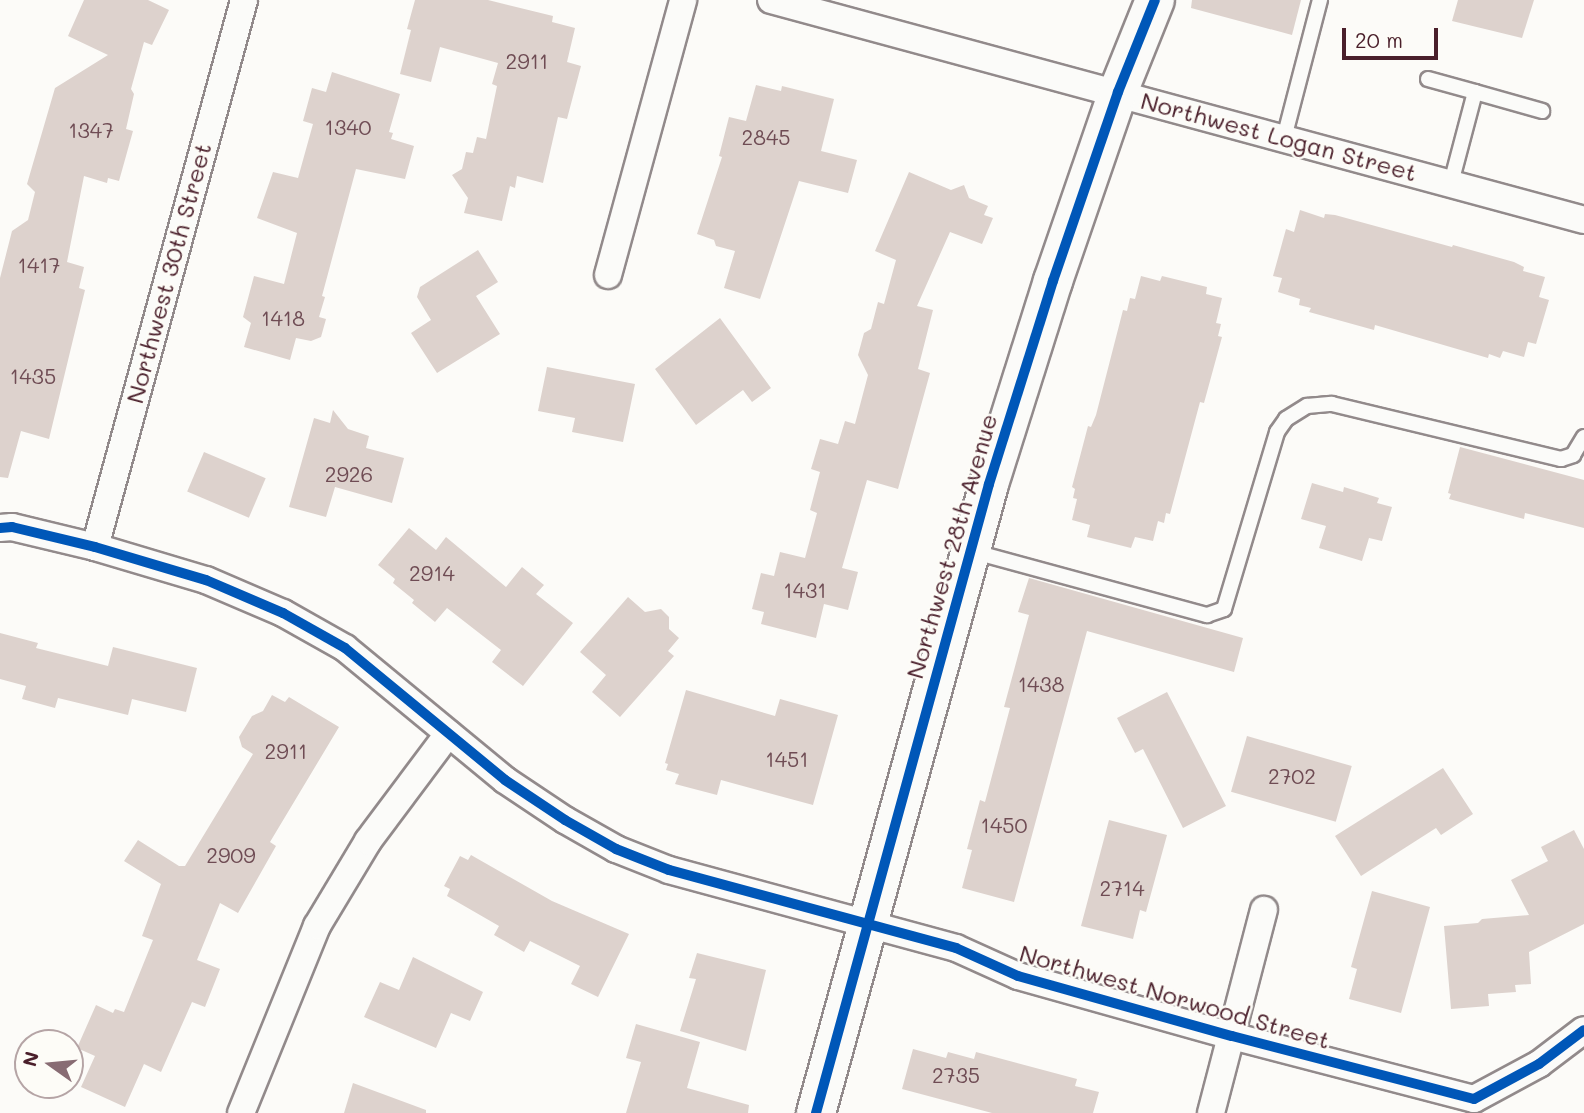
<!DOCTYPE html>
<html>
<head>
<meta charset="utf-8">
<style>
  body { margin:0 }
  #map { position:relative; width:1584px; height:1113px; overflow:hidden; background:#fcfbf8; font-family:Mali,sans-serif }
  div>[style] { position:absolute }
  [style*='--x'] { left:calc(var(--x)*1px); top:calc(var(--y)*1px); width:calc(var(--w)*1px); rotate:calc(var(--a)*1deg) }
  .building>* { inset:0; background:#ddd2cd; transform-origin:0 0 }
  .roads { filter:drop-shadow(2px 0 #928a8b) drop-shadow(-2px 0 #928a8b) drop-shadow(0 2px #928a8b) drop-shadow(0 -2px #928a8b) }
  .lane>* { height:14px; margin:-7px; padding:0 7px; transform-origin:7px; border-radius:7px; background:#fbfbf9 }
  .street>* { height:26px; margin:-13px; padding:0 13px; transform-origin:13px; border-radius:13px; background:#fbfbf9 }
  .secondary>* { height:38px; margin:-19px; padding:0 19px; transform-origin:19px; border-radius:19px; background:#fbfbf9 }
  .cycleway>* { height:10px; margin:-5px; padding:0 5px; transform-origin:5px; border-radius:5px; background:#0057b8 }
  span { translate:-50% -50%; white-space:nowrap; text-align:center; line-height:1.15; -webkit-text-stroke:5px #fdfcf7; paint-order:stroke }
  .number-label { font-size:21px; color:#6f4c54 }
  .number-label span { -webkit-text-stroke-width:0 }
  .street-label { font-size:24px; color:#4a1f2b }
  .north { position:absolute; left:14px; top:1029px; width:70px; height:70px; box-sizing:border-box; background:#fdfcf7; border:2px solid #b5a4a5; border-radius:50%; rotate:285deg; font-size:19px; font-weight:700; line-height:28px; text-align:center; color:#4a1f2b }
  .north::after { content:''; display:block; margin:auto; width:24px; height:32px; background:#886c73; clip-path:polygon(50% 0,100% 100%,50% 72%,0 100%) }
  .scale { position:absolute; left:1342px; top:28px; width:96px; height:32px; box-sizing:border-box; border:4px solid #4a1f2b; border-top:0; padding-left:9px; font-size:21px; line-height:24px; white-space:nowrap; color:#4a1f2b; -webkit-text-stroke:5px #fdfcf7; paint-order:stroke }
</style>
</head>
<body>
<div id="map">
  <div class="building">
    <i style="clip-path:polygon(84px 0,148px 0,169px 10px,152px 45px,144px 42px,131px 89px,134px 94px,126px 129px,133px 131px,119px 181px,108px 178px,107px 183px,84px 176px,67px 262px,84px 267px,79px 288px,85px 290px,49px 439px,21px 431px,8px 478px,0 477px,0 278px,12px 231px,28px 220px,35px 192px,27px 184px,55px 88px,108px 55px,68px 36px)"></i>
    <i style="clip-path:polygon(415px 0,488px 0,553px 16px,552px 22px,575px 28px,567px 62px,581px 66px,567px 119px,558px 117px,543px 183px,517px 176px,515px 188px,510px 186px,502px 221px,464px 213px,468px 198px,452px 175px,462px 169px,466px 152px,473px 153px,477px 137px,486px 139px,497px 86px,492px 84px,498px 63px,440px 47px,431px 82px,400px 74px,411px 30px,407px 29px)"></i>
    <i style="clip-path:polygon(1192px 0,1301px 0,1292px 35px,1191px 8px)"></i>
    <i style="clip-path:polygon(1458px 0,1534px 0,1522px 38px,1452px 21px)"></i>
    <i style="clip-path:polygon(332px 72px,400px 94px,389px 132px,393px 133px,391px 139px,414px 146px,405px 179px,356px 169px,322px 296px,325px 297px,319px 317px,326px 319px,321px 337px,311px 341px,296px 338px,290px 360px,244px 347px,251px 323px,243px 317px,254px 276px,284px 284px,297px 233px,257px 218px,273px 172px,298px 178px,313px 124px,303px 121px,312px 88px,326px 92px)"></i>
    <i style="clip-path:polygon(756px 85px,781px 91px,782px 86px,834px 99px,821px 151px,857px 160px,848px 193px,799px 181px,760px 299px,724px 288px,735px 251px,716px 246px,714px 240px,697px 234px,722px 157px,719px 156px,729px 117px,746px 121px)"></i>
    <i style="clip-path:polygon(909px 172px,951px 190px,964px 185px,969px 198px,988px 206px,984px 215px,993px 218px,982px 244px,950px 232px,917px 306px,933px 310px,918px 369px,930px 373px,898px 489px,867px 480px,842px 568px,858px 572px,848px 610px,824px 604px,816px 638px,761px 624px,764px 612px,752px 609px,761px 573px,774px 576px,780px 552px,805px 558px,817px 513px,810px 510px,820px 472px,811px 469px,820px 439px,838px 444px,845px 421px,855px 424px,868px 375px,858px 355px,864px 333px,871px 329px,878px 302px,884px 304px,896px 260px,875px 251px)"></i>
    <i style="clip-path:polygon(1300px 210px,1324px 218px,1325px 214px,1335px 215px,1452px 247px,1453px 245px,1514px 262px,1524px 267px,1523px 271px,1545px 277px,1539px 297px,1549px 300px,1536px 344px,1528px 342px,1524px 357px,1503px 351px,1500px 358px,1489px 354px,1488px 358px,1375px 325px,1374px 330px,1309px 312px,1311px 308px,1299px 305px,1300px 299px,1278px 292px,1282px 278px,1273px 276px,1286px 229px,1294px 232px)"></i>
    <i style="clip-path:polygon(478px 250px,498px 282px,476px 296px,500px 334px,437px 373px,411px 333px,431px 320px,417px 297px,420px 287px)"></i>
    <i style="clip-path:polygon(1141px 276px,1160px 281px,1162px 276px,1207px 287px,1206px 294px,1222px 298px,1216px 323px,1221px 324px,1218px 336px,1222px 337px,1204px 403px,1200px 402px,1170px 514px,1166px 513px,1164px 523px,1158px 521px,1153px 541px,1135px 537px,1131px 548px,1087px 537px,1090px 525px,1072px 520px,1077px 499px,1073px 498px,1075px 489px,1072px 487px,1088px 426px,1091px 427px,1096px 415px,1123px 310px,1127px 311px,1130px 298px,1135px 299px)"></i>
    <i style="clip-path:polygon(720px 318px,771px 388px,752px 402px,743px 390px,696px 425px,655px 369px)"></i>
    <i style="clip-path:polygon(547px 367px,635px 384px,623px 442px,572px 432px,575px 418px,538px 411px)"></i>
    <i style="clip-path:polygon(333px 410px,348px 429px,369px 436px,366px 448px,404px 458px,392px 503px,335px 487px,326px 517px,289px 507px,314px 418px,330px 423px)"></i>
    <i style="clip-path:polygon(1460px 447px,1584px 480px,1584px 528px,1525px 513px,1524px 519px,1449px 499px,1451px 494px,1448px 493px)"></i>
    <i style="left:204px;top:452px;width:67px;height:43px;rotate:23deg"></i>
    <i style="clip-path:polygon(1312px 483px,1343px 492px,1344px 487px,1379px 498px,1377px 503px,1392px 507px,1382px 541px,1369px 538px,1362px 561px,1319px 548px,1326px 526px,1301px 519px)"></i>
    <i style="clip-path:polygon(409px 528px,436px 550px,446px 537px,506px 587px,522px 567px,544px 585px,536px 594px,573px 623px,523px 686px,492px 662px,501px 650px,447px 608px,435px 622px,412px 603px,414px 600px,393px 583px,395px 579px,378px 565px)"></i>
    <i style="clip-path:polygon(1029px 578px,1243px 638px,1234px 672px,1087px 631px,1014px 902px,962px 888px,972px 850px,967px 849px,980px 800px,985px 802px,1010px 708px,1004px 707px,1029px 615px,1018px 612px)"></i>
    <i style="clip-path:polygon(628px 597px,645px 612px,661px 609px,669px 617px,669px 629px,679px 638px,668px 651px,674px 656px,620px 717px,592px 692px,606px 675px,580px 652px)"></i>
    <i style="clip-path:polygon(0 633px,38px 643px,36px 648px,108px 666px,113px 647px,197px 668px,186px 712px,132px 699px,128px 715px,58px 698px,55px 708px,22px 699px,26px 686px,0 679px)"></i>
    <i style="clip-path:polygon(686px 690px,775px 716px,780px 699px,838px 715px,813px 805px,721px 780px,717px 795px,675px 784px,679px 774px,666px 770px,668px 764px,665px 763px)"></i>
    <i style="clip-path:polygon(1167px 692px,1226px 806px,1183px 828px,1143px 749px,1135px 753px,1117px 718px)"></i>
    <i style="clip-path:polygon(272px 695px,285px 702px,289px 697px,339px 727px,270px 842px,276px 846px,238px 913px,220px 903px,197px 960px,220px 969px,205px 1007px,192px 1002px,161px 1072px,144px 1064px,125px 1107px,81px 1087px,95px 1056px,77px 1048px,96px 1005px,113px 1013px,115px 1009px,124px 1012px,153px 940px,142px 936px,161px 884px,124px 861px,138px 840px,179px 866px,185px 866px,253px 754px,242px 747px,239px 737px,252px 716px,263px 711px)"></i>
    <i style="left:1247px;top:736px;width:109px;height:58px;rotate:16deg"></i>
    <i style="clip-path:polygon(1443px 768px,1473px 814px,1441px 835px,1436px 828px,1361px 876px,1335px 836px)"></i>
    <i style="clip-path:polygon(1109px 820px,1167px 835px,1146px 912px,1140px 910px,1133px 939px,1081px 926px)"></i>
    <i style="clip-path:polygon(1574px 830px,1584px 849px,1584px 924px,1529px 952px,1531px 984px,1515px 985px,1516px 992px,1488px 994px,1489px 1006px,1451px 1009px,1444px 926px,1478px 923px,1482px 919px,1529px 915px,1511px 880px,1548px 861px,1541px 847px)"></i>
    <i style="clip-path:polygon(471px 855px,552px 901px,629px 934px,598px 997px,571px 984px,580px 966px,530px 941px,524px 952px,494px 935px,499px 926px,447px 896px,450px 889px,444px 886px,460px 856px,468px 860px)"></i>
    <i style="clip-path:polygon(1372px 891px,1430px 907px,1401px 1013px,1349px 999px,1357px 969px,1351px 967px)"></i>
    <i style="clip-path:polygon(697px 953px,766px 970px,746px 1051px,680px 1031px,696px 979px,689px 978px)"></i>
    <i style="clip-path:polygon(413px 957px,483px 992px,470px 1021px,451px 1013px,436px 1048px,364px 1017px,380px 982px,399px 990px)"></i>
    <i style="clip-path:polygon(636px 1024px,700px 1042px,687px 1088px,749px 1105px,748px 1113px,626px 1113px,641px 1062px,626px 1058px)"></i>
    <i style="clip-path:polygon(913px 1049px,946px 1058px,948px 1052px,974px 1059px,976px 1052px,1077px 1079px,1075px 1086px,1099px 1092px,1093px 1113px,992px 1113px,902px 1089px)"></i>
    <i style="clip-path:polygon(353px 1083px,426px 1110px,426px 1113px,344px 1113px)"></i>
  </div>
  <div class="roads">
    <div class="lane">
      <i style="--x:1428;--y:79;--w:49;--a:15.5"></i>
      <i style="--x:1284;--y:138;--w:143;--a:-75.4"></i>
      <i style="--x:1451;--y:183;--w:94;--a:-75.2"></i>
      <i style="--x:1475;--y:92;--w:70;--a:15.8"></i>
      <i style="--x:971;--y:551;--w:245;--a:15.2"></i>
      <i style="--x:1207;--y:615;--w:18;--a:-19"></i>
      <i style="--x:1224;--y:609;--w:185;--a:-73.3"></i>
      <i style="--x:1277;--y:432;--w:16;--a:-55"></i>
      <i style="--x:1286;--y:419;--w:25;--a:-32"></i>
      <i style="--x:1307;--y:406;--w:25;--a:-5"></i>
      <i style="--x:1332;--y:404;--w:236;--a:13.5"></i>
      <i style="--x:1561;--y:459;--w:13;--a:-18"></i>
      <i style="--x:1573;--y:455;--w:21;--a:-59"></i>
    </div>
    <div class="street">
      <i style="--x:771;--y:0;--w:842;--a:15.14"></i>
      <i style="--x:608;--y:275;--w:285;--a:-74.7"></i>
      <i style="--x:0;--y:528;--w:12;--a:-5"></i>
      <i style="--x:12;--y:527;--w:85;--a:13.5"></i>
      <i style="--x:95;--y:547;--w:116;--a:16.6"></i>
      <i style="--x:206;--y:580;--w:84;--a:23.2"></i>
      <i style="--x:283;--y:613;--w:71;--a:29.4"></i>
      <i style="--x:345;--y:648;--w:207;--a:39.5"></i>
      <i style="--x:505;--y:780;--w:72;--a:33.7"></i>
      <i style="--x:565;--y:820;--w:59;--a:29.6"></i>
      <i style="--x:616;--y:849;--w:57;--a:21.6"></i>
      <i style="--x:669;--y:870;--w:297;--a:15.2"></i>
      <i style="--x:956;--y:948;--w:68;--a:24.3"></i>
      <i style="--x:1018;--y:976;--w:222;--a:15.7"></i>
      <i style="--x:1232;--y:1036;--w:250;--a:14.6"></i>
      <i style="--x:1474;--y:1099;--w:74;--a:-28.3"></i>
      <i style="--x:1539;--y:1064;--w:56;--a:-37.1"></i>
      <i style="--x:95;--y:547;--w:567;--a:-74.76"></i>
      <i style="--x:241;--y:1113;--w:202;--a:-67.9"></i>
      <i style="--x:317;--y:926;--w:99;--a:-59"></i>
      <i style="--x:368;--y:841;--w:134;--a:-53.2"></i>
      <i style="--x:1211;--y:1113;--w:210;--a:-75.4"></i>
    </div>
    <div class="secondary">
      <i style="--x:816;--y:1113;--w:652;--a:-74.62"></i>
      <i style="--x:989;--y:484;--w:213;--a:-72.5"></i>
      <i style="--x:1053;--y:281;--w:200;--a:-71"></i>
      <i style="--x:1118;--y:92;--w:99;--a:-68.1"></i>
    </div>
  </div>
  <div class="cycleway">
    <i style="--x:0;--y:528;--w:12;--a:-5"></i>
    <i style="--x:12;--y:527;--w:85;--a:13.5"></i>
    <i style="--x:95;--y:547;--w:116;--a:16.6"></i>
    <i style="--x:206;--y:580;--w:84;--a:23.2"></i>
    <i style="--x:283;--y:613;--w:71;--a:29.4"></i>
    <i style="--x:345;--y:648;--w:207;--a:39.5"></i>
    <i style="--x:505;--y:780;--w:72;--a:33.7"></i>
    <i style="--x:565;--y:820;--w:59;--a:29.6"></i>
    <i style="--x:616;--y:849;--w:57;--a:21.6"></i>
    <i style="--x:669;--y:870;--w:297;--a:15.2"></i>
    <i style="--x:956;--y:948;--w:68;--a:24.3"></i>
    <i style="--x:1018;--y:976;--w:222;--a:15.7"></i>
    <i style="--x:1232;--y:1036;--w:250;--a:14.6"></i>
    <i style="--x:1474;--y:1099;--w:74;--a:-28.3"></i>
    <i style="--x:1539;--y:1064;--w:56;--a:-37.1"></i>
    <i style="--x:816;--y:1113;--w:652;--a:-74.62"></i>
    <i style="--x:989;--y:484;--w:213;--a:-72.5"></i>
    <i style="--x:1053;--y:281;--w:200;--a:-71"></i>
    <i style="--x:1118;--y:92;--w:99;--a:-68.1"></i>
  </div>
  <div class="number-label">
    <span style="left:527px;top:61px">2911</span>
    <span style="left:348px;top:127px">1340</span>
    <span style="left:91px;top:130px">1347</span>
    <span style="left:766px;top:137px">2845</span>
    <span style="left:39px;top:265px">1417</span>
    <span style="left:283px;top:318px">1418</span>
    <span style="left:33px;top:376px">1435</span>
    <span style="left:349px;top:474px">2926</span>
    <span style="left:432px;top:573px">2914</span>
    <span style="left:805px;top:590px">1431</span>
    <span style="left:1041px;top:684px">1438</span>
    <span style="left:286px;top:751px">2911</span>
    <span style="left:787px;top:759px">1451</span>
    <span style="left:1292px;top:776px">2702</span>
    <span style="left:1004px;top:825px">1450</span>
    <span style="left:231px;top:855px">2909</span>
    <span style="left:1122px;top:888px">2714</span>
    <span style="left:956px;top:1075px">2735</span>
  </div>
  <div class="street-label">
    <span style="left:1279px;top:136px;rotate:15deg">Northwest Logan Street</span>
    <span style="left:168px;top:273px;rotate:-75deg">Northwest 30th Street</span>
    <span style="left:951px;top:546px;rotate:-74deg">Northwest 28th Avenue</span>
    <span style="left:1175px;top:996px;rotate:16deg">Northwest Norwood Street</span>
  </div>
  <div class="north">N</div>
  <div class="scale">20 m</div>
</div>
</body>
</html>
